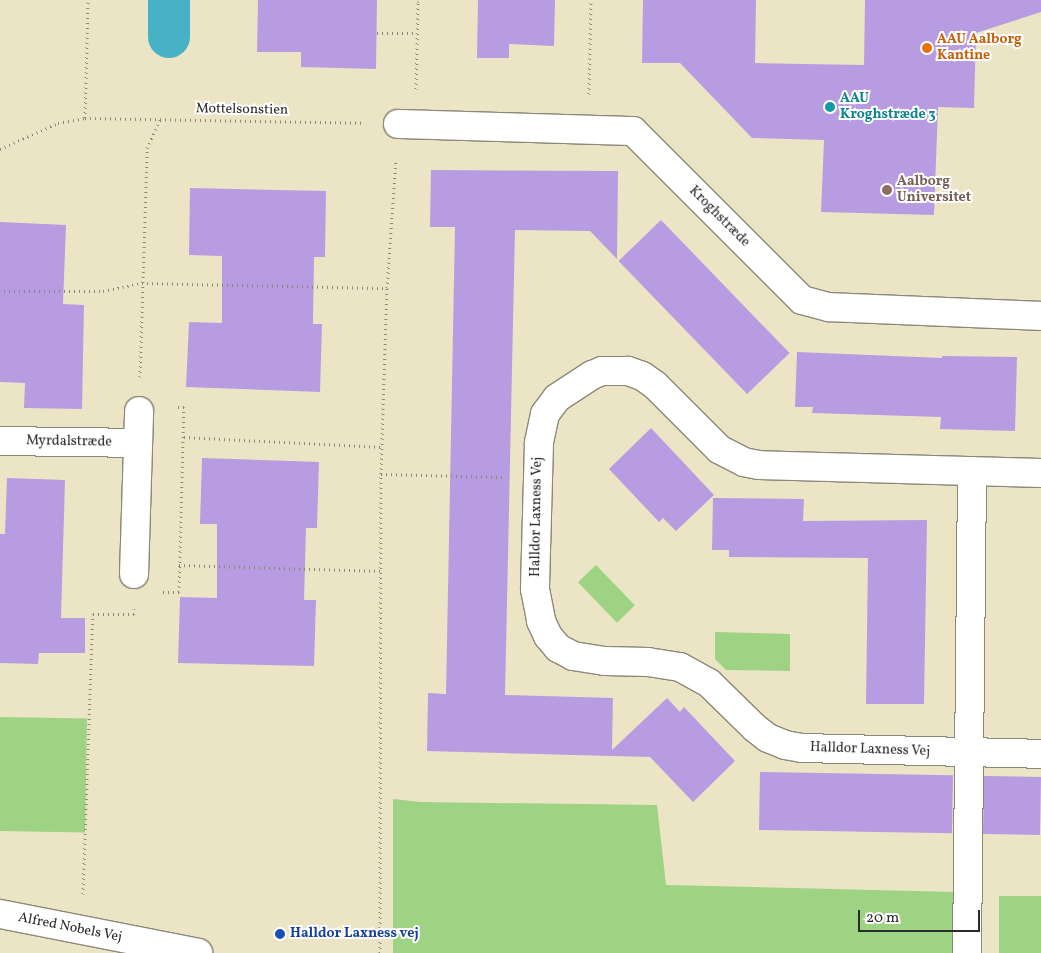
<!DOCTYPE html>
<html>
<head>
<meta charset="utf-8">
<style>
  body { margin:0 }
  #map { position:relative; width:1041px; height:953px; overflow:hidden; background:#ece5c5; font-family:Vollkorn,serif }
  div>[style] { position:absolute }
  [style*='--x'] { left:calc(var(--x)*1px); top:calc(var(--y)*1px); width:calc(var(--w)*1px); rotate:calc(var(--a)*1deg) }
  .green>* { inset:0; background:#9fd384; transform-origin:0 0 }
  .canal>* { height:42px; margin:-21px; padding:0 21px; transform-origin:21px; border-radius:21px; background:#47b2c5 }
  .building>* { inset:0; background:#b89ce1; transform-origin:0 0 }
  .path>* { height:3px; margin-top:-1.5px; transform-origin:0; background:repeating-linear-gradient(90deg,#8c8878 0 1px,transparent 0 5px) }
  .roads { filter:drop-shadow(1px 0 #8c8878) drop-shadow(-1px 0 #8c8878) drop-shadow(0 1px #8c8878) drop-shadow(0 -1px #8c8878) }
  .minor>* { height:28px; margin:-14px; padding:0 14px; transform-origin:14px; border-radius:14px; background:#fff }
  .dots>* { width:14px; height:14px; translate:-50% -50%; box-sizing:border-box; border:2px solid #fff; border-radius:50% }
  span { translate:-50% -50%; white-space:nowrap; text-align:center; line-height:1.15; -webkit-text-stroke:4px #fff; paint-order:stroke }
  .food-label { font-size:14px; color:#c56008; font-weight:700 }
  .left { translate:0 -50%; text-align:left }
  .culture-label { font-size:14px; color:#0d838f; font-weight:700 }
  .street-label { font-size:14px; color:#2b2b2b }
  .education-label { font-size:14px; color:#785e54; font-weight:700 }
  .transit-label { font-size:14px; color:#164399; font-weight:700 }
  .scale { position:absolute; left:858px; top:910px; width:122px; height:22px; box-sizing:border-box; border:2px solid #2b2b2b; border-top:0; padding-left:6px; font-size:15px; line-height:18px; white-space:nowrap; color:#2b2b2b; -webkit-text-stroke:4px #fff; paint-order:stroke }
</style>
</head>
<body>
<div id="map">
  <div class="green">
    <i style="left:596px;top:565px;width:56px;height:25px;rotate:46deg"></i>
    <i style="clip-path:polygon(715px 632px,790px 634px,790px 671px,726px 670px,715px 659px)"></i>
    <i style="left:0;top:717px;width:87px;height:114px;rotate:1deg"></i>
    <i style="clip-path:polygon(393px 799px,421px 802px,657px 805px,666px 885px,955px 892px,954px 953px,393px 953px)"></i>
    <i style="left:999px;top:896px;width:42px;height:57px"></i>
  </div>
  <div class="canal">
    <i style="--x:169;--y:37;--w:37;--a:-90"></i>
  </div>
  <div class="building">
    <i style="clip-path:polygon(258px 0,377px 0,376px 69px,301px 67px,301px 52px,257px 52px)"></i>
    <i style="clip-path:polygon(478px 0,555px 0,554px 46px,509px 44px,509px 58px,477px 58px)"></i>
    <i style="clip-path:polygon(643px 0,756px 0,755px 63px,864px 65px,865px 0,1041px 0,1041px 12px,976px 33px,974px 108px,938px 107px,934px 215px,821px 212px,824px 140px,752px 138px,680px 63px,642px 63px)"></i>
    <i style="clip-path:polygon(431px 170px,618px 171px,617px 259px,590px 231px,515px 230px,505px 695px,613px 698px,612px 750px,667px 698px,680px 712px,684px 707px,735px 761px,693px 802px,650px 757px,427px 751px,428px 693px,446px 694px,455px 227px,430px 227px)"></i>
    <i style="clip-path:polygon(190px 188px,326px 191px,325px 257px,314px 257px,313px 324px,322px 324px,320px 392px,186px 387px,189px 322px,222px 323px,222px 256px,189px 255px)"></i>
    <i style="left:661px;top:220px;width:185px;height:59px;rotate:46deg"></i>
    <i style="clip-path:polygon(0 222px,66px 225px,63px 304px,84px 305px,82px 409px,24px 408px,25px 383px,0 382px)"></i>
    <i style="clip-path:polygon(797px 352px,942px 358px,942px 356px,1017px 357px,1015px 431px,940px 429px,941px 417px,812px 413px,813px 407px,795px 407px)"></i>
    <i style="clip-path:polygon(651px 428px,714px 495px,676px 531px,663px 518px,659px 522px,609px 469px)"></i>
    <i style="clip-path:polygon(202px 458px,319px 462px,317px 528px,306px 528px,304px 600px,316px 600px,314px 666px,178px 663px,180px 597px,217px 598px,217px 524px,200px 524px)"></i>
    <i style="clip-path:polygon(7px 478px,65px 480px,61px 618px,85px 618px,85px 653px,39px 653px,38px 664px,0 663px,0 534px,5px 534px)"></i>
    <i style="clip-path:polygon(713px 498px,804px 499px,803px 521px,927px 520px,924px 704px,866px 704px,868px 558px,729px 557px,729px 550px,712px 550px)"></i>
    <i style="left:760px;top:772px;width:193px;height:58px;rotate:1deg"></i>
    <i style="left:984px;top:776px;width:57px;height:58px;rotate:1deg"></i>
  </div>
  <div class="path">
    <i style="--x:377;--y:33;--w:40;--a:0"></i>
    <i style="--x:416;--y:89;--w:87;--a:-88.7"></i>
    <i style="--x:418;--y:2;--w:3;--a:-45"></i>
    <i style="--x:589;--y:94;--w:94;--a:-88.8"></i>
    <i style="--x:85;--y:118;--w:118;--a:-88.5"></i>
    <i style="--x:0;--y:149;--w:64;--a:-24.1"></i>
    <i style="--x:58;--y:123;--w:27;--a:-10"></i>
    <i style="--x:85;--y:118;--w:279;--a:1"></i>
    <i style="--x:4;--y:291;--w:99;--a:0"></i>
    <i style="--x:103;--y:291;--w:40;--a:-12"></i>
    <i style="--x:142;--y:283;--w:245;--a:1.2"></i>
    <i style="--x:140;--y:377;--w:229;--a:-88.2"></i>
    <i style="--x:147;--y:148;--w:31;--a:-65"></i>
    <i style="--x:184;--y:437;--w:198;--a:2.9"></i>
    <i style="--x:381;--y:474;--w:122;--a:1.4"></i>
    <i style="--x:179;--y:565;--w:204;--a:1.7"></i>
    <i style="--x:163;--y:592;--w:16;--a:0"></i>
    <i style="--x:179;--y:592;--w:185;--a:-88.5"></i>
    <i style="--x:184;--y:407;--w:10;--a:180"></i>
    <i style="--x:83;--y:894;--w:280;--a:-88"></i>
    <i style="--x:93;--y:614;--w:41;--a:0"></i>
    <i style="--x:134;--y:614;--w:5;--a:-90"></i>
    <i style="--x:380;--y:953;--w:479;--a:-89.9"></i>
    <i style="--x:381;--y:474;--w:186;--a:-88.2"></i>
    <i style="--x:387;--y:288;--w:129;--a:-86"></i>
  </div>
  <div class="roads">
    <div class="minor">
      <i style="--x:398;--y:124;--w:235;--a:1.7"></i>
      <i style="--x:633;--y:131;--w:239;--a:45"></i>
      <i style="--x:802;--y:300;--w:28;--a:15"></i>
      <i style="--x:829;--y:307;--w:212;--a:2.4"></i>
      <i style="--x:0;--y:441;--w:138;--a:0.8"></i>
      <i style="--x:1041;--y:473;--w:282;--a:-178.4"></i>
      <i style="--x:759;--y:465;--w:15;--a:-169"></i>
      <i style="--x:744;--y:462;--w:28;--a:-153"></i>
      <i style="--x:719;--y:449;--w:91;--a:-135"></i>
      <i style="--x:655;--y:385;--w:16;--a:-145"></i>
      <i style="--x:642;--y:376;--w:15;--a:-160"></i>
      <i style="--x:628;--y:371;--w:26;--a:180"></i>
      <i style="--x:602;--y:371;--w:11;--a:158"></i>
      <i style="--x:592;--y:375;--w:42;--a:146.7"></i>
      <i style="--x:557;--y:398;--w:20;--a:127"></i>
      <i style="--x:545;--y:414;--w:30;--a:102"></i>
      <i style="--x:539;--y:443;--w:146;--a:91.6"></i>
      <i style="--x:535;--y:589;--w:33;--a:79"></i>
      <i style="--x:541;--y:621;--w:17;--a:65"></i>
      <i style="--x:548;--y:636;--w:16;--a:50"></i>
      <i style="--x:558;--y:648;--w:17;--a:28"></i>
      <i style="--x:573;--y:656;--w:32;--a:9"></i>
      <i style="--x:605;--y:661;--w:43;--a:1.3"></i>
      <i style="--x:648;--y:662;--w:32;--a:9"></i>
      <i style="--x:680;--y:667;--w:33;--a:29"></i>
      <i style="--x:709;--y:683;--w:64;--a:44.4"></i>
      <i style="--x:755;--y:728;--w:16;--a:38"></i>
      <i style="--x:768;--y:738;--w:18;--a:22"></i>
      <i style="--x:785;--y:745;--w:17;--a:10"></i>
      <i style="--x:802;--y:748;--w:239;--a:1.4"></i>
      <i style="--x:134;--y:574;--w:163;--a:-88.2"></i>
      <i style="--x:0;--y:914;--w:202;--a:11.1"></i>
      <i style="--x:967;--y:953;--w:482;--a:-89.4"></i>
    </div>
  </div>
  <div class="dots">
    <i style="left:927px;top:48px;background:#e8710a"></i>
    <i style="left:830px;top:107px;background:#0f9aa8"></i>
    <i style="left:887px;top:190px;background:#8d6e63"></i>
    <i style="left:280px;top:934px;background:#1a4fb4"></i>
  </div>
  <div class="food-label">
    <span class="left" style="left:937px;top:48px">AAU Aalborg<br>Kantine</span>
  </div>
  <div class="culture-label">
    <span class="left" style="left:840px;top:107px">AAU<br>Kroghstræde 3</span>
  </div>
  <div class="street-label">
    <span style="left:242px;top:110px;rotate:1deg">Mottelsonstien</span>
    <span style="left:719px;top:217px;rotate:45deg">Kroghstræde</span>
    <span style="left:69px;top:442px;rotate:1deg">Myrdalstræde</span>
    <span style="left:537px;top:517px;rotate:-89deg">Halldor Laxness Vej</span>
    <span style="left:870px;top:750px;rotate:2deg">Halldor Laxness Vej</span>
    <span style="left:70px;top:928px;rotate:11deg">Alfred Nobels Vej</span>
  </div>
  <div class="education-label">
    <span class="left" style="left:897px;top:190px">Aalborg<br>Universitet</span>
  </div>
  <div class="transit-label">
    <span class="left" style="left:290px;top:934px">Halldor Laxness vej</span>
  </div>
  <div class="scale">20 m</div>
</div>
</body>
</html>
